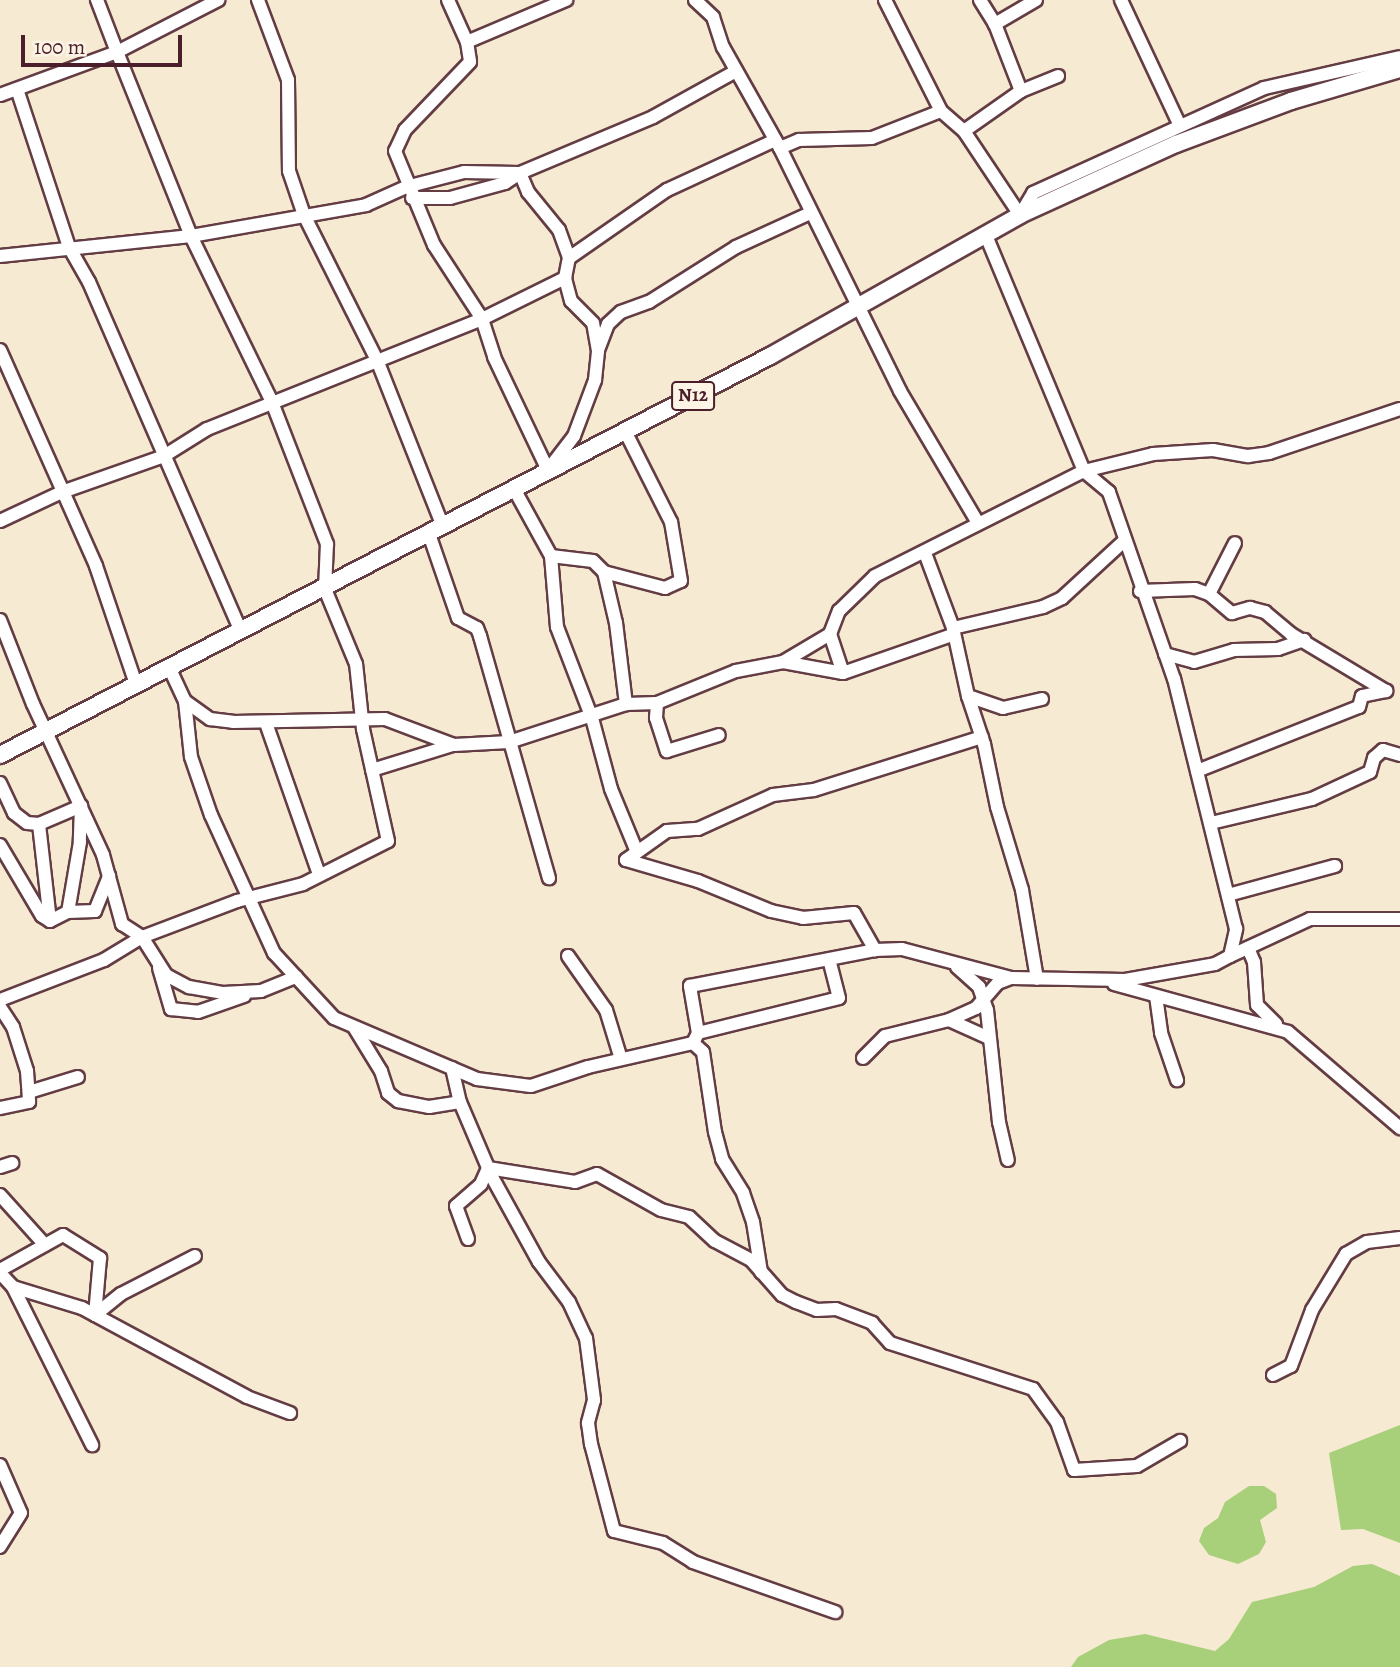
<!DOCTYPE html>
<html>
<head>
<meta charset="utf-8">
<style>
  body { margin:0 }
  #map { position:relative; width:1400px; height:1667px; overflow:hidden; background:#f7ead3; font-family:Alegreya,serif }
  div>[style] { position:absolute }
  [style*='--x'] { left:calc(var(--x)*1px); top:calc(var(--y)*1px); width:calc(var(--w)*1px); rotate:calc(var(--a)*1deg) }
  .green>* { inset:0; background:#a8cf79 }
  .roads { filter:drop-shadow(2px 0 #643d44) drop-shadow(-2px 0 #643d44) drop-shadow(0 2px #643d44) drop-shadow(0 -2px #643d44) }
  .minor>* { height:12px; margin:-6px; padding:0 6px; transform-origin:6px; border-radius:6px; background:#fff }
  .major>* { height:16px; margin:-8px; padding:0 8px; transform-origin:8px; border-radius:8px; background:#fff }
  span { translate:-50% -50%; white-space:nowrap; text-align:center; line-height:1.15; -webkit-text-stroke:5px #fcf5e5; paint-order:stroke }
  .shield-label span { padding:2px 5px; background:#fcf5e5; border:2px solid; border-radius:5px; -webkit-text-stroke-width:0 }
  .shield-label { font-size:19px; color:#4a1f2b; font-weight:700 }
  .scale { position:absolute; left:21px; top:35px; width:161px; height:32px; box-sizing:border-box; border:4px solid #4a1f2b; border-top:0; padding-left:9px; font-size:21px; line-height:24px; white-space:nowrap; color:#4a1f2b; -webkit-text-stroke:5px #fcf5e5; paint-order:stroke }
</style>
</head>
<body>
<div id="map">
  <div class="green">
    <i style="clip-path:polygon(1400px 1425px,1400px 1543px,1363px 1529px,1341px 1530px,1329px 1453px)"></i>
    <i style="clip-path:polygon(1249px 1486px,1264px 1486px,1276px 1494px,1277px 1508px,1260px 1520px,1266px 1542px,1259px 1554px,1238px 1564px,1209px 1555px,1199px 1541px,1204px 1528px,1218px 1518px,1225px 1502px)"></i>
    <i style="clip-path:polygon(1372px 1564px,1400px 1576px,1400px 1667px,1071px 1667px,1078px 1657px,1109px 1640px,1145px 1634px,1215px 1651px,1229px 1639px,1252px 1602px,1314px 1587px,1353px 1566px)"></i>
  </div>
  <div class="roads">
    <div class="minor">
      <i style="--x:258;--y:0;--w:85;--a:69.4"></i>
      <i style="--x:288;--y:80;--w:91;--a:89.4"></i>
      <i style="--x:289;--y:171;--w:46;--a:71.2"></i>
      <i style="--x:304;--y:215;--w:162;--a:63.3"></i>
      <i style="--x:377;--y:360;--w:176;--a:68.4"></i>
      <i style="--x:448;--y:0;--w:46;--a:65.7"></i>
      <i style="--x:467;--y:42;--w:20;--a:81"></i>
      <i style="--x:470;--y:62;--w:94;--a:133.7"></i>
      <i style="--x:405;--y:130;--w:23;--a:115"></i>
      <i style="--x:395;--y:151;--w:102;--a:67.5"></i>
      <i style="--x:434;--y:245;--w:88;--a:57"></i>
      <i style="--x:482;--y:319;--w:40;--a:72"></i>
      <i style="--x:494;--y:357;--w:125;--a:64.5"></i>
      <i style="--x:548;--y:470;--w:43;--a:-52.6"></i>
      <i style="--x:574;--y:436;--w:60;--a:-69.4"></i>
      <i style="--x:595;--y:380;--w:29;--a:-84"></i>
      <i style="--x:598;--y:351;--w:28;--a:-100"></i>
      <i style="--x:593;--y:323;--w:31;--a:-135"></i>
      <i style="--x:571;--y:301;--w:24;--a:-105"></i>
      <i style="--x:565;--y:278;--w:20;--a:-79"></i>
      <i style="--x:569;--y:258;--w:119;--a:-34.8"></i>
      <i style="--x:667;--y:190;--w:119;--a:-24.8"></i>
      <i style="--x:695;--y:0;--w:25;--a:43"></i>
      <i style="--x:713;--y:17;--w:32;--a:72"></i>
      <i style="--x:723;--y:47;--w:116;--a:60.6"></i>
      <i style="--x:780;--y:148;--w:271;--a:63.7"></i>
      <i style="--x:900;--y:391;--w:153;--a:59.4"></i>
      <i style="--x:885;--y:0;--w:124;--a:63.2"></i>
      <i style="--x:941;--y:111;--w:30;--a:41"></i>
      <i style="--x:964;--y:131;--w:101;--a:56.3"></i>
      <i style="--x:1020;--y:215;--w:26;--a:-59"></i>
      <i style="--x:1033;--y:193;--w:254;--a:-24.4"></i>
      <i style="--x:1264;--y:88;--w:139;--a:-12.8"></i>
      <i style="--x:980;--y:0;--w:28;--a:58"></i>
      <i style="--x:1036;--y:0;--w:48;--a:149.7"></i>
      <i style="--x:995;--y:24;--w:72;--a:68.8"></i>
      <i style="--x:1021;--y:91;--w:40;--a:-22"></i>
      <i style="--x:1121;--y:0;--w:139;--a:64.9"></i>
      <i style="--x:467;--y:42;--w:108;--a:-23"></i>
      <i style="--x:17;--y:89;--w:166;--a:71.8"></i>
      <i style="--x:69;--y:247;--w:40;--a:60.3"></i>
      <i style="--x:89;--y:282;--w:381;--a:66.5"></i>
      <i style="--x:0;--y:95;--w:125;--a:-20.2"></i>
      <i style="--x:117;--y:52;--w:56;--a:-111"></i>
      <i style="--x:964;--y:131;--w:70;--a:-35.1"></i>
      <i style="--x:780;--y:148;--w:21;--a:-23"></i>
      <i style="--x:799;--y:140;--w:73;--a:-1.6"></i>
      <i style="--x:872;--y:138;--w:74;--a:-21.4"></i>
      <i style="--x:520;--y:173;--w:21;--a:67"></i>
      <i style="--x:528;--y:192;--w:49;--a:50.8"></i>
      <i style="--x:559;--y:230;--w:30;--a:70"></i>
      <i style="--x:412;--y:198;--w:38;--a:0"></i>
      <i style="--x:450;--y:198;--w:57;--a:-15.3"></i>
      <i style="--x:505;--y:183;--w:18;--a:-34"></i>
      <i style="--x:520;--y:173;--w:144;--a:-22.8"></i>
      <i style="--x:653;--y:117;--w:95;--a:-29"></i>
      <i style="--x:0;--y:256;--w:192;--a:-6"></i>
      <i style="--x:191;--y:236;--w:178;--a:-10"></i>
      <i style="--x:366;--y:205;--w:44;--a:-24.2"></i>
      <i style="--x:406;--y:187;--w:60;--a:-14.5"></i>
      <i style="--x:464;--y:172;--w:56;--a:1"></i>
      <i style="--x:0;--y:350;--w:236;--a:66"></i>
      <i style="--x:96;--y:566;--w:125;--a:71.3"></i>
      <i style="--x:598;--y:350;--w:28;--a:-69"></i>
      <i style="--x:608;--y:324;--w:18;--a:-43"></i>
      <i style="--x:621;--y:312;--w:30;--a:-20"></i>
      <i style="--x:649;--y:302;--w:103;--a:-32.3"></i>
      <i style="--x:736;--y:247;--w:79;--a:-24.6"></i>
      <i style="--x:513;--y:487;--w:79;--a:61.2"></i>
      <i style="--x:551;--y:556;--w:42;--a:6.8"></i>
      <i style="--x:593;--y:561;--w:16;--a:45"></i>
      <i style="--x:604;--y:572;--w:52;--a:76.8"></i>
      <i style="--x:616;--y:623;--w:82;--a:83"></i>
      <i style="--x:0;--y:521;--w:68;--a:-25.1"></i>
      <i style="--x:62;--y:492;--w:108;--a:-19.4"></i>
      <i style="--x:164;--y:456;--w:51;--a:-32.1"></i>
      <i style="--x:207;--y:429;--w:296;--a:-21.8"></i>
      <i style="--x:482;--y:319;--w:93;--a:-26.3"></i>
      <i style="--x:428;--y:531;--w:92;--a:71"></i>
      <i style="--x:458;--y:618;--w:21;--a:28"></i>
      <i style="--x:477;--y:628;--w:9;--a:69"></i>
      <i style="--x:480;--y:636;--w:252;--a:74.1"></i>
      <i style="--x:925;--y:553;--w:80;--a:69.5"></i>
      <i style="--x:953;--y:628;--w:70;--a:77.6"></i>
      <i style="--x:968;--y:696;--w:51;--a:71.6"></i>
      <i style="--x:984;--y:744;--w:64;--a:78.3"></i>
      <i style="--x:997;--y:807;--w:87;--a:73.2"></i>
      <i style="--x:1022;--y:890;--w:90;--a:80.4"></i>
      <i style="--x:551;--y:556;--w:71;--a:85.2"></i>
      <i style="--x:557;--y:627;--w:97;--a:69"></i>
      <i style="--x:592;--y:718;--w:73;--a:75"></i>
      <i style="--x:611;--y:789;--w:68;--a:67.6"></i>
      <i style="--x:604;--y:572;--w:63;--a:14.7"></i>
      <i style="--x:665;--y:588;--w:17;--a:-24"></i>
      <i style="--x:681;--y:581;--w:60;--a:-99.6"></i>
      <i style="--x:671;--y:522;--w:102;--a:-116.8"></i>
      <i style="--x:1140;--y:591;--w:55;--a:-2.1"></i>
      <i style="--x:1195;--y:589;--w:15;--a:20"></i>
      <i style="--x:1209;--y:594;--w:30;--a:40"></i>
      <i style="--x:1232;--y:613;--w:19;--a:-16"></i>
      <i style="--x:1250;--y:608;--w:16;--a:15"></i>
      <i style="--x:1265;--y:612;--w:34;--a:40"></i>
      <i style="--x:1291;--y:634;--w:111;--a:31"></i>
      <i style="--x:1209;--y:594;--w:57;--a:-63"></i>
      <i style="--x:0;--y:620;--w:90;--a:68.6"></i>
      <i style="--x:33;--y:704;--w:166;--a:65.1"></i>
      <i style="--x:103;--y:855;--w:72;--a:74.6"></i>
      <i style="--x:122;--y:924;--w:24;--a:33"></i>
      <i style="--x:142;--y:937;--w:45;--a:57.7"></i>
      <i style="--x:166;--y:975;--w:26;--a:28"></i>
      <i style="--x:189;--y:987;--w:35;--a:10"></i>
      <i style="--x:223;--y:993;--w:38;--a:-3"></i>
      <i style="--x:261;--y:991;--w:38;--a:-22"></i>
      <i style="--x:953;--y:628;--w:92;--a:-13.1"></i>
      <i style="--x:1043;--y:607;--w:21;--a:-25"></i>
      <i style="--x:1062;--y:598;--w:84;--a:-42.6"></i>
      <i style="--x:830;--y:634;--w:41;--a:71.6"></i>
      <i style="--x:1165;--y:654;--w:30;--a:15"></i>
      <i style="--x:1194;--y:662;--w:42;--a:-16.7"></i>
      <i style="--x:1234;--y:650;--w:44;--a:-1.3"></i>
      <i style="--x:1278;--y:649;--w:28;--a:-19"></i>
      <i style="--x:783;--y:662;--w:55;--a:-30.8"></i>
      <i style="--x:830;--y:634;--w:25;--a:-69"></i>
      <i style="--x:839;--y:611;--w:50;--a:-44.2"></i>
      <i style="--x:875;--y:576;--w:234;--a:-26.7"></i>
      <i style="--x:1084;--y:471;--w:71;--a:-13.8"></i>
      <i style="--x:1153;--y:454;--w:60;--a:-3.8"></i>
      <i style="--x:1213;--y:450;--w:36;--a:10"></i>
      <i style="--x:1248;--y:456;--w:21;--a:-8"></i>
      <i style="--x:1269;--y:453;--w:138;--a:-18.6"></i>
      <i style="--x:169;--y:667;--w:38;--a:65"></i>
      <i style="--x:185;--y:701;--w:56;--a:83.9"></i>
      <i style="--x:191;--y:757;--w:61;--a:71"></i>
      <i style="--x:211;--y:815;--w:152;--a:65.5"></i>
      <i style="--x:274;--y:953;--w:88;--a:47.3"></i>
      <i style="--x:334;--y:1018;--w:155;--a:23.1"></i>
      <i style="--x:477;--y:1079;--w:54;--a:7.4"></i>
      <i style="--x:531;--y:1086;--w:60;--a:-18.4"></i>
      <i style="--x:588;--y:1067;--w:108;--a:-12.9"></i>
      <i style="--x:693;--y:1043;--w:11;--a:-63"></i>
      <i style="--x:698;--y:1033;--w:48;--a:-99.7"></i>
      <i style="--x:690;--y:986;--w:188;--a:-11"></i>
      <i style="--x:875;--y:950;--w:27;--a:-2"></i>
      <i style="--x:902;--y:949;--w:113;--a:14.9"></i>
      <i style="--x:1011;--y:978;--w:114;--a:1"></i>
      <i style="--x:1125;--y:980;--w:91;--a:-10.1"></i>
      <i style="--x:1215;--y:964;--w:17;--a:-28"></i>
      <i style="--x:1230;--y:956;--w:28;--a:-77"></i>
      <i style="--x:1236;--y:929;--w:258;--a:-103.9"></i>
      <i style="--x:1174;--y:679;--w:198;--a:-109.2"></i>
      <i style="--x:1109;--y:492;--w:33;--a:-140"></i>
      <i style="--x:1084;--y:471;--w:256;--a:-112.6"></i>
      <i style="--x:968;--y:696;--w:37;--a:19"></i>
      <i style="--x:1003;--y:708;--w:40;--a:-13"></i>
      <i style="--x:185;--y:701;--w:31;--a:36"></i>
      <i style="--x:210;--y:719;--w:23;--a:7"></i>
      <i style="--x:233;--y:722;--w:152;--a:-1.1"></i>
      <i style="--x:385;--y:719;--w:74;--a:20.6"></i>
      <i style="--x:454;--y:745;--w:55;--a:-3.1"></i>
      <i style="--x:509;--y:742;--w:123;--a:-18"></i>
      <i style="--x:626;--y:704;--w:31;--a:-2"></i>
      <i style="--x:657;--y:703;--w:85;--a:-22.1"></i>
      <i style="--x:736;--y:671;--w:48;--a:-10.8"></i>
      <i style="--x:783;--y:662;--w:61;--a:10.4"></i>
      <i style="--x:843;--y:673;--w:115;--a:-19.2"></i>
      <i style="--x:657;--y:703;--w:15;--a:94"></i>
      <i style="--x:656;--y:718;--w:35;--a:72"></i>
      <i style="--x:667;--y:751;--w:54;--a:-17.1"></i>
      <i style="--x:266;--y:723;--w:160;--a:70.7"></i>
      <i style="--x:372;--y:770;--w:85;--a:-17.2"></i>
      <i style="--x:1197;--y:771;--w:174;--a:-21.6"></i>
      <i style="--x:1359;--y:707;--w:11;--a:-75"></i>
      <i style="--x:1362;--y:696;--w:25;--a:-12"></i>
      <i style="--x:0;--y:783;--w:33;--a:65"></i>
      <i style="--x:14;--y:813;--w:16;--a:38"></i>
      <i style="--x:27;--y:823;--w:12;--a:5"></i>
      <i style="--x:1211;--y:823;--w:104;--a:-13.4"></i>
      <i style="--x:1312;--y:799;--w:64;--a:-25"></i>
      <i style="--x:1370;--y:772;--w:15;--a:-74"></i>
      <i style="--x:1374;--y:758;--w:12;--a:-42"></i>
      <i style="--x:1383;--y:750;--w:18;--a:16"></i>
      <i style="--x:0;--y:845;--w:82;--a:59.4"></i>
      <i style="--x:42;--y:916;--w:9;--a:32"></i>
      <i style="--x:626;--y:860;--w:50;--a:-35.3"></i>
      <i style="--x:667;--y:831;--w:31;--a:-4"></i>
      <i style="--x:698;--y:829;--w:82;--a:-24.4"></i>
      <i style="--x:773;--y:795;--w:41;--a:-7"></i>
      <i style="--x:814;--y:790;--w:176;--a:-17.5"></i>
      <i style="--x:626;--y:860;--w:75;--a:16.3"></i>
      <i style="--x:698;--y:881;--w:79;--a:22.3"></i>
      <i style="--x:771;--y:911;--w:33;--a:12"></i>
      <i style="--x:803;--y:918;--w:51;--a:-5.6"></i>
      <i style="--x:854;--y:913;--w:43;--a:60.4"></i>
      <i style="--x:1228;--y:895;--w:111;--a:-15.2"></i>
      <i style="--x:50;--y:921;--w:98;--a:-96.5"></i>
      <i style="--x:39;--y:824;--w:46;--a:-23.2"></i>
      <i style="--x:81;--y:806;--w:36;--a:92"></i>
      <i style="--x:80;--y:842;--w:71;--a:99.7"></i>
      <i style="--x:50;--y:921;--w:20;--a:-27"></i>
      <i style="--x:68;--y:912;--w:27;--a:-2"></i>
      <i style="--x:95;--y:911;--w:38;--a:-68"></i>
      <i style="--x:1248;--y:948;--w:15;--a:67"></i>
      <i style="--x:1254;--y:962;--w:43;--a:86"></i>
      <i style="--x:1257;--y:1005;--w:27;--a:45"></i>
      <i style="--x:568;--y:956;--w:66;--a:54.9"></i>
      <i style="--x:606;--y:1010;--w:51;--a:73"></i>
      <i style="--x:1230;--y:956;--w:88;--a:-24.8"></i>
      <i style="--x:1310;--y:919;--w:90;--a:0"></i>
      <i style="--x:957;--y:967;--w:30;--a:42"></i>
      <i style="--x:979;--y:987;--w:24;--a:71"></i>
      <i style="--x:987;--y:1010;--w:113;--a:83.9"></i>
      <i style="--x:999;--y:1122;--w:39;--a:77"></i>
      <i style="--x:159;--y:968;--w:43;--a:73.7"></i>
      <i style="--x:171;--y:1009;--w:27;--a:6"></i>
      <i style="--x:198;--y:1012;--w:49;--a:-19.2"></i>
      <i style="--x:1114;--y:984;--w:180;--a:15.4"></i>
      <i style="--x:1288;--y:1032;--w:148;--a:40.6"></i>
      <i style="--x:1156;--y:996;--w:37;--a:82"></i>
      <i style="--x:1161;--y:1033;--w:50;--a:71.2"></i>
      <i style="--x:0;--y:1000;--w:111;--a:-21"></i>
      <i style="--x:104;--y:960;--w:44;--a:-31.2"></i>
      <i style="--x:142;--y:937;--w:102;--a:-20.8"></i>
      <i style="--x:237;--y:901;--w:68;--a:-14.4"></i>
      <i style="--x:303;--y:884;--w:95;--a:-26.8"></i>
      <i style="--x:388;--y:841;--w:115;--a:-102.6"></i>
      <i style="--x:363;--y:729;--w:65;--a:-96.1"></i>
      <i style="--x:356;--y:664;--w:81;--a:-112.5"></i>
      <i style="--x:325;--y:589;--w:45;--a:-87.5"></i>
      <i style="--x:327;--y:544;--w:152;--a:-111.2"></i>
      <i style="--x:272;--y:402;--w:185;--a:-116"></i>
      <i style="--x:191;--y:236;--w:198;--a:-111.9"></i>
      <i style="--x:117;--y:52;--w:114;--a:-27.2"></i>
      <i style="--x:0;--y:1007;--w:24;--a:57"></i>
      <i style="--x:13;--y:1027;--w:46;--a:72.3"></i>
      <i style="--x:27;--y:1071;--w:31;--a:86"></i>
      <i style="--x:29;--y:1102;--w:30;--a:168"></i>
      <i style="--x:949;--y:1020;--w:30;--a:-24"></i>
      <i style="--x:976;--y:1008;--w:33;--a:-49"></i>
      <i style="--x:998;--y:983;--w:14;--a:-21"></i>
      <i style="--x:354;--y:1027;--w:52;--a:58.5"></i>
      <i style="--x:381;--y:1071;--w:23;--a:72"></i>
      <i style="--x:388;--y:1093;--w:13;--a:39"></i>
      <i style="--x:398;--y:1101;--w:32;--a:11"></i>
      <i style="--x:429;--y:1107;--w:31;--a:-9"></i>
      <i style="--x:698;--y:1033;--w:145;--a:-13.9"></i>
      <i style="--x:839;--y:998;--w:40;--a:-104.4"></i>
      <i style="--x:693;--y:1043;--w:13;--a:42"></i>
      <i style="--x:703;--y:1052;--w:81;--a:81.5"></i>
      <i style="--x:715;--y:1132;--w:28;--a:75"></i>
      <i style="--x:722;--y:1159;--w:40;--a:58"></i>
      <i style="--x:743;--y:1193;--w:31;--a:71"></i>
      <i style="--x:753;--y:1222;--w:51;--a:80.9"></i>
      <i style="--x:863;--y:1058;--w:31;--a:-45"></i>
      <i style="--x:885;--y:1036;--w:66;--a:-14"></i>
      <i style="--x:949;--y:1020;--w:42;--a:24.1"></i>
      <i style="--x:452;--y:1068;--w:35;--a:77"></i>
      <i style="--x:460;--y:1102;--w:82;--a:66.9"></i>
      <i style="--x:492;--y:1177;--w:97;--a:61.1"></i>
      <i style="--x:539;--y:1262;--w:50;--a:53.1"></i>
      <i style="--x:569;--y:1302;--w:40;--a:65"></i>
      <i style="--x:586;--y:1338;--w:63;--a:82.6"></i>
      <i style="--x:594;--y:1400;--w:24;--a:105"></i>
      <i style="--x:588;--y:1423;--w:21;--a:82"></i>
      <i style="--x:591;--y:1444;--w:90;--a:75.2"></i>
      <i style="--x:614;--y:1531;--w:50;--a:13.8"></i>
      <i style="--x:663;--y:1543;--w:36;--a:32"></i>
      <i style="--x:693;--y:1562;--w:151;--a:19.4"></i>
      <i style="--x:29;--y:1092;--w:51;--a:-17"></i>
      <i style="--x:0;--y:1167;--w:13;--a:-18"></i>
      <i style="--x:0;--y:1195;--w:67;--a:48"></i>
      <i style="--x:468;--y:1239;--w:35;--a:-110"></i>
      <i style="--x:456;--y:1206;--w:33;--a:-41"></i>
      <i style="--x:481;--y:1184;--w:17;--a:-66"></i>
      <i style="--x:488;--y:1168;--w:88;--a:9.1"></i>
      <i style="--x:575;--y:1182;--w:23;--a:-20"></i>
      <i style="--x:597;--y:1174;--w:73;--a:29.4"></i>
      <i style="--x:661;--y:1210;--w:29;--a:14"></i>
      <i style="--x:689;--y:1217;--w:35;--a:43"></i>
      <i style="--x:715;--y:1241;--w:41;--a:27.8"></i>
      <i style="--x:751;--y:1260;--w:47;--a:48.5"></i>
      <i style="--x:782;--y:1295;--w:16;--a:27"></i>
      <i style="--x:796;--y:1302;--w:22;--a:21"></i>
      <i style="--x:817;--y:1310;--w:19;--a:-3"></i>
      <i style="--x:836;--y:1309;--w:39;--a:21"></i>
      <i style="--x:872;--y:1323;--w:27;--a:48"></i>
      <i style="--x:890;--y:1343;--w:150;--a:17.8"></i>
      <i style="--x:1033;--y:1389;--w:41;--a:54"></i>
      <i style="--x:1057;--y:1422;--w:51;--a:70.5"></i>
      <i style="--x:1074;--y:1470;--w:63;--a:-3.6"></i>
      <i style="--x:1137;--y:1466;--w:50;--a:-30.2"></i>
      <i style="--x:0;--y:1270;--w:72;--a:-29.1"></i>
      <i style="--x:63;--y:1235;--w:44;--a:31.9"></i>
      <i style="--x:100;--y:1258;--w:57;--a:95"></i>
      <i style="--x:0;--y:1273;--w:19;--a:47"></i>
      <i style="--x:13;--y:1287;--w:72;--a:16.9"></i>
      <i style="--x:82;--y:1308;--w:187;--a:28.3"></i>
      <i style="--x:247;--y:1397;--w:46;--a:20.4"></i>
      <i style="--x:13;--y:1287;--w:177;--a:63.4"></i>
      <i style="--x:95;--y:1315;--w:33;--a:-39"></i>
      <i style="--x:121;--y:1294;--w:83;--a:-27.2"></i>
      <i style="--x:1273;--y:1375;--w:20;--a:-27"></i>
      <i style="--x:1291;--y:1366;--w:60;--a:-69.4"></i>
      <i style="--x:1312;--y:1310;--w:66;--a:-58.7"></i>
      <i style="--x:1346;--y:1254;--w:24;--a:-30"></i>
      <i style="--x:1367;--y:1242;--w:33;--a:-7"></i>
      <i style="--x:0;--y:1465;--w:52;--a:66.4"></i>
      <i style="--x:21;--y:1513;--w:40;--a:122"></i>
    </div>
    <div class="major">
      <i style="--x:0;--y:755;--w:867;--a:-27.39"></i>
      <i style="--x:770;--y:356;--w:287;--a:-29.4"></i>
      <i style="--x:1020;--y:215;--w:171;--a:-24.5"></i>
      <i style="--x:1176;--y:144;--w:123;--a:-20.5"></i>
      <i style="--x:1291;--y:101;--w:114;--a:-16.4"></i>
    </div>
  </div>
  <div class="shield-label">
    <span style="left:693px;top:396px">N12</span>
  </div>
  <div class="scale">100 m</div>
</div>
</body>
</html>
